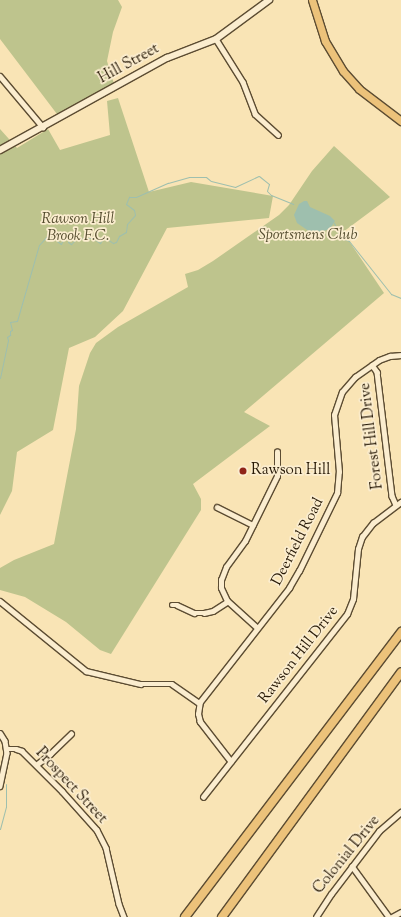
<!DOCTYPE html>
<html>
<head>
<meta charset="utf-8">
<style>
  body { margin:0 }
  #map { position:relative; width:401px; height:917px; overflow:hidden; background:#f9e4b5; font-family:"Sorts Mill Goudy",serif }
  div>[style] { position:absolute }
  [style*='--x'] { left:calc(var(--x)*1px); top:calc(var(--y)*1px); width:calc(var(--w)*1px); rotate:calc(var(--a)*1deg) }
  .green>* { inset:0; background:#bec48d }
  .water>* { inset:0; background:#9ebfae }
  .stream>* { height:1px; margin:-0.5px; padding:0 0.5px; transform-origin:0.5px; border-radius:0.5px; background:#9ebfae }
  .roads { filter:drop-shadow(1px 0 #5c4c32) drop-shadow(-1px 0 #5c4c32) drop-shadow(0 1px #5c4c32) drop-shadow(0 -1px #5c4c32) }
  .street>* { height:4.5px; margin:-2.25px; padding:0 2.25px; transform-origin:2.25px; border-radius:2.25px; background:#fbedcf }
  .secondary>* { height:6px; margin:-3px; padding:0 3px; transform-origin:3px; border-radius:3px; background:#fbedcf }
  .primary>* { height:7px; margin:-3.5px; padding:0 3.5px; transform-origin:3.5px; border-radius:3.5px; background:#ecc27a }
  .highway>* { height:8px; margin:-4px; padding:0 4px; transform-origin:4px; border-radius:4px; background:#ecc27a }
  .dots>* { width:11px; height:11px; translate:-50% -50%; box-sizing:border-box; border:2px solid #fbedcf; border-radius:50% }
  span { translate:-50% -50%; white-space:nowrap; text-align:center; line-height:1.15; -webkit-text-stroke:3.5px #fbedcf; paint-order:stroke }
  .street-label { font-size:15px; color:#271906 }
  .park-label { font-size:15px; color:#544c2e; font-style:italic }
  .poi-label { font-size:15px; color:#271906 }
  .left { translate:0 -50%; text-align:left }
</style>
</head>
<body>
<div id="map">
  <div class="green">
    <i style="clip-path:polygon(0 0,118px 0,122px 7px,113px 32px,107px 61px,115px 87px,60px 118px,0 39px)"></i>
    <i style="clip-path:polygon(118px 98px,149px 192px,191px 182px,273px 196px,269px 218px,167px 228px,123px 311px,95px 337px,69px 348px,53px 430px,17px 452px,12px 491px,0 515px,0 129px,17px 148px,48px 129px,60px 150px,110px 135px,107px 101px)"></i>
    <i style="clip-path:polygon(334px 146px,390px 197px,343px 232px,384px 293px,244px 412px,270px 426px,193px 484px,201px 499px,201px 510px,111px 654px,100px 650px,66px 622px,25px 597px,0 590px,0 568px,14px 560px,54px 544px,76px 429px,79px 386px,90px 353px,96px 343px,118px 327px,188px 287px,185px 274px,198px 270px,213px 261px,279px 215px,289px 205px,312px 171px)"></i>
  </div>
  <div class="water">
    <i style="clip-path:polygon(304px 201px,307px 201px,310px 207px,330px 216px,335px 221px,330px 229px,313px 234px,297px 223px,294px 215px,299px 204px)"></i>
  </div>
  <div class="stream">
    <i style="--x:334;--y:223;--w:15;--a:67"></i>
    <i style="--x:340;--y:237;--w:10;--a:24"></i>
    <i style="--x:349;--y:241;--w:68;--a:51.6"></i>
    <i style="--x:391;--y:294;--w:11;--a:22"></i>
    <i style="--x:0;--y:378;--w:39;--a:-78"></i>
    <i style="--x:8;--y:340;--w:3;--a:-108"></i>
    <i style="--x:7;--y:337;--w:4;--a:-34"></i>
    <i style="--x:10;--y:335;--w:4;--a:-90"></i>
    <i style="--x:10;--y:331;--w:2;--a:-27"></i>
    <i style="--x:12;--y:330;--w:8;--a:-104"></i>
    <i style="--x:10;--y:322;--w:7;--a:-8"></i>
    <i style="--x:17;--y:321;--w:79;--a:-73.9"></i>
    <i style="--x:39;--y:245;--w:12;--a:-48"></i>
    <i style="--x:47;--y:236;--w:7;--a:-63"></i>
    <i style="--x:50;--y:230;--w:5;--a:53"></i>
    <i style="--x:53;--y:234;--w:4;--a:-14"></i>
    <i style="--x:57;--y:233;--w:8;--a:90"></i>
    <i style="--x:57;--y:241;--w:5;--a:37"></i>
    <i style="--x:61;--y:244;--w:8;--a:-67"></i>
    <i style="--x:64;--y:237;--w:5;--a:22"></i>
    <i style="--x:69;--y:239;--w:3;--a:108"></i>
    <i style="--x:68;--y:242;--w:4;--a:34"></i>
    <i style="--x:71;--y:244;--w:7;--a:-45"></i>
    <i style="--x:76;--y:239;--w:10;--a:-6"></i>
    <i style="--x:86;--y:238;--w:7;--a:0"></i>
    <i style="--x:93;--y:238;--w:9;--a:36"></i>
    <i style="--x:100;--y:243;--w:7;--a:-56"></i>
    <i style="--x:104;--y:237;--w:11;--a:34"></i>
    <i style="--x:113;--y:243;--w:3;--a:-18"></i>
    <i style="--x:116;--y:242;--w:7;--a:-63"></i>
    <i style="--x:119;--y:236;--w:8;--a:-30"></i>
    <i style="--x:126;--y:232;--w:8;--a:-83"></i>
    <i style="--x:127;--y:224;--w:12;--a:-48"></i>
    <i style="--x:135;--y:215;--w:5;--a:-101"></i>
    <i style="--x:134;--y:210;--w:10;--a:-143"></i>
    <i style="--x:126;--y:204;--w:8;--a:-67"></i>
    <i style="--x:129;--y:197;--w:7;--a:0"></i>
    <i style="--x:136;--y:197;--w:35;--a:-24"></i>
    <i style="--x:168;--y:183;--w:22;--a:-16"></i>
    <i style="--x:189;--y:177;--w:17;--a:0"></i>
    <i style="--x:206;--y:177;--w:6;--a:39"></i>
    <i style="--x:211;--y:181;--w:25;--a:14"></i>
    <i style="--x:235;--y:187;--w:26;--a:-25"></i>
    <i style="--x:259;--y:176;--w:13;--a:39"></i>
    <i style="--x:269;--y:184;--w:7;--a:106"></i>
    <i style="--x:267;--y:191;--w:6;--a:45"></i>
    <i style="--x:271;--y:195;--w:24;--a:22"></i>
    <i style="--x:0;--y:829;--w:23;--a:-75"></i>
    <i style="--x:6;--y:807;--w:23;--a:-90"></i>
  </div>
  <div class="roads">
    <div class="street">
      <i style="--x:216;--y:39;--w:51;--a:57.9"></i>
      <i style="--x:243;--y:82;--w:34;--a:69"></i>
      <i style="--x:255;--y:114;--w:31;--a:42"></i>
      <i style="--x:0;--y:76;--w:67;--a:49.9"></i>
      <i style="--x:372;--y:365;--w:9;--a:54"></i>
      <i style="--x:377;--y:372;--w:125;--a:83.1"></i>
      <i style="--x:392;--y:496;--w:10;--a:66"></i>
      <i style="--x:217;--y:507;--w:40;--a:26.6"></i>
      <i style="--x:0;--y:601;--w:111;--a:39.1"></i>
      <i style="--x:86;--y:671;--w:56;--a:13.5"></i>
      <i style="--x:140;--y:684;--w:32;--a:0"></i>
      <i style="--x:172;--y:684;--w:33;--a:35"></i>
      <i style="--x:172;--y:605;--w:5;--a:0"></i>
      <i style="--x:177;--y:605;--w:19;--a:25"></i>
      <i style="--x:194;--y:613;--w:10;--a:0"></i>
      <i style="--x:204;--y:613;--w:9;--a:-13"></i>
      <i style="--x:213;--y:611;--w:17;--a:-33"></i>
      <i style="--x:257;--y:628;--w:40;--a:-138"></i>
      <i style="--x:227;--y:601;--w:14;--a:-115"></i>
      <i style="--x:221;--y:588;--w:8;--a:-90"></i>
      <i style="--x:221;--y:580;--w:14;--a:-69"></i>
      <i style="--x:226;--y:567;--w:32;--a:-54"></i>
      <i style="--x:245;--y:541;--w:72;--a:-63.8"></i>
      <i style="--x:277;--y:476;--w:24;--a:-90"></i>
      <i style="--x:0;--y:733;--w:9;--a:58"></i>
      <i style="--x:5;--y:741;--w:12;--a:81"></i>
      <i style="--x:7;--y:753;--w:34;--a:102"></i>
      <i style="--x:7;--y:749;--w:9;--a:0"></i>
      <i style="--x:16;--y:749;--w:6;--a:18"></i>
      <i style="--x:22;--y:751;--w:57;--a:45"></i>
      <i style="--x:62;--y:791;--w:52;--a:48.1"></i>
      <i style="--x:97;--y:830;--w:20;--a:63"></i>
      <i style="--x:106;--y:848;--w:57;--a:76.9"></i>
      <i style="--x:119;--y:904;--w:14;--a:69"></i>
      <i style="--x:231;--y:762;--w:51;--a:-127.8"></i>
      <i style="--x:200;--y:722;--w:8;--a:-104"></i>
      <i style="--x:198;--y:714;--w:12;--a:-81"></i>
      <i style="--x:200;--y:702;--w:145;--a:-52"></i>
      <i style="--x:289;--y:588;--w:20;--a:-60"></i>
      <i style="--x:299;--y:571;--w:87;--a:-64"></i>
      <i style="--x:337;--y:493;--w:21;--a:-85"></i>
      <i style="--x:339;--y:472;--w:57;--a:-95"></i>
      <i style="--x:334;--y:415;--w:24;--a:-71"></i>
      <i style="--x:342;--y:392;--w:20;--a:-49"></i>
      <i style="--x:355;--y:377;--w:29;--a:-35"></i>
      <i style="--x:379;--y:360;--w:12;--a:-20"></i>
      <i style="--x:390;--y:356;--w:11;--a:-5"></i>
      <i style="--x:36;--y:765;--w:18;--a:-38"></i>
      <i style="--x:50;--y:754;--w:29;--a:-44"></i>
      <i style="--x:203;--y:797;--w:233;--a:-51.8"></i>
      <i style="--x:347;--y:614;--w:16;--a:-68"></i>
      <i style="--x:353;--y:599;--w:50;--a:-84.3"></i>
      <i style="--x:358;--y:549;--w:13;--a:-72"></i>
      <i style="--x:362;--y:537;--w:18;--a:-52"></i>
      <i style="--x:373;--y:523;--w:35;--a:-37"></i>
      <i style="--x:352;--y:866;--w:63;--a:54"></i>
      <i style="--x:316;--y:917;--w:27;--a:-57"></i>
      <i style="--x:331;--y:894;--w:79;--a:-52.7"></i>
      <i style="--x:379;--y:831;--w:29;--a:-41"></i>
      <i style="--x:392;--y:917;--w:10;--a:-29"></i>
    </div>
    <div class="secondary">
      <i style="--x:0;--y:150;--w:191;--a:-28.9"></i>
      <i style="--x:167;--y:58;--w:53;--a:-21.2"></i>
      <i style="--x:216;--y:39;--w:66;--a:-36.3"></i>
    </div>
    <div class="primary">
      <i style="--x:312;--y:0;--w:43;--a:72.4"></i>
      <i style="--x:325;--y:41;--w:35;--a:59"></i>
      <i style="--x:343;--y:71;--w:24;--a:48"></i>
      <i style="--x:359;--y:89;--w:53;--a:37.3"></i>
    </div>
    <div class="highway">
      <i style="--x:185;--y:917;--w:358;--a:-52.8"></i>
      <i style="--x:222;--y:917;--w:303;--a:-53.8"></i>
    </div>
  </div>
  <div class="dots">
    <i style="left:243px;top:471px;background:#8f2418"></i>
  </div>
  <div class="street-label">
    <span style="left:129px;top:64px;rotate:-29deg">Hill Street</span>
    <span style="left:372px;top:436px;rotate:-97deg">Forest Hill Drive</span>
    <span style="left:298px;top:542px;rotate:-63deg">Deerfield Road</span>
    <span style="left:299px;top:655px;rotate:-52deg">Rawson Hill Drive</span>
    <span style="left:71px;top:786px;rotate:47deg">Prospect Street</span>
    <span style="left:347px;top:855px;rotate:-51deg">Colonial Drive</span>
  </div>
  <div class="park-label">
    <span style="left:78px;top:228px">Rawson Hill<br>Brook F.C.</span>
    <span style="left:308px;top:236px">Sportsmens Club</span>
  </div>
  <div class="poi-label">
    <span class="left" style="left:251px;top:471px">Rawson Hill</span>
  </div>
</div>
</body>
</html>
